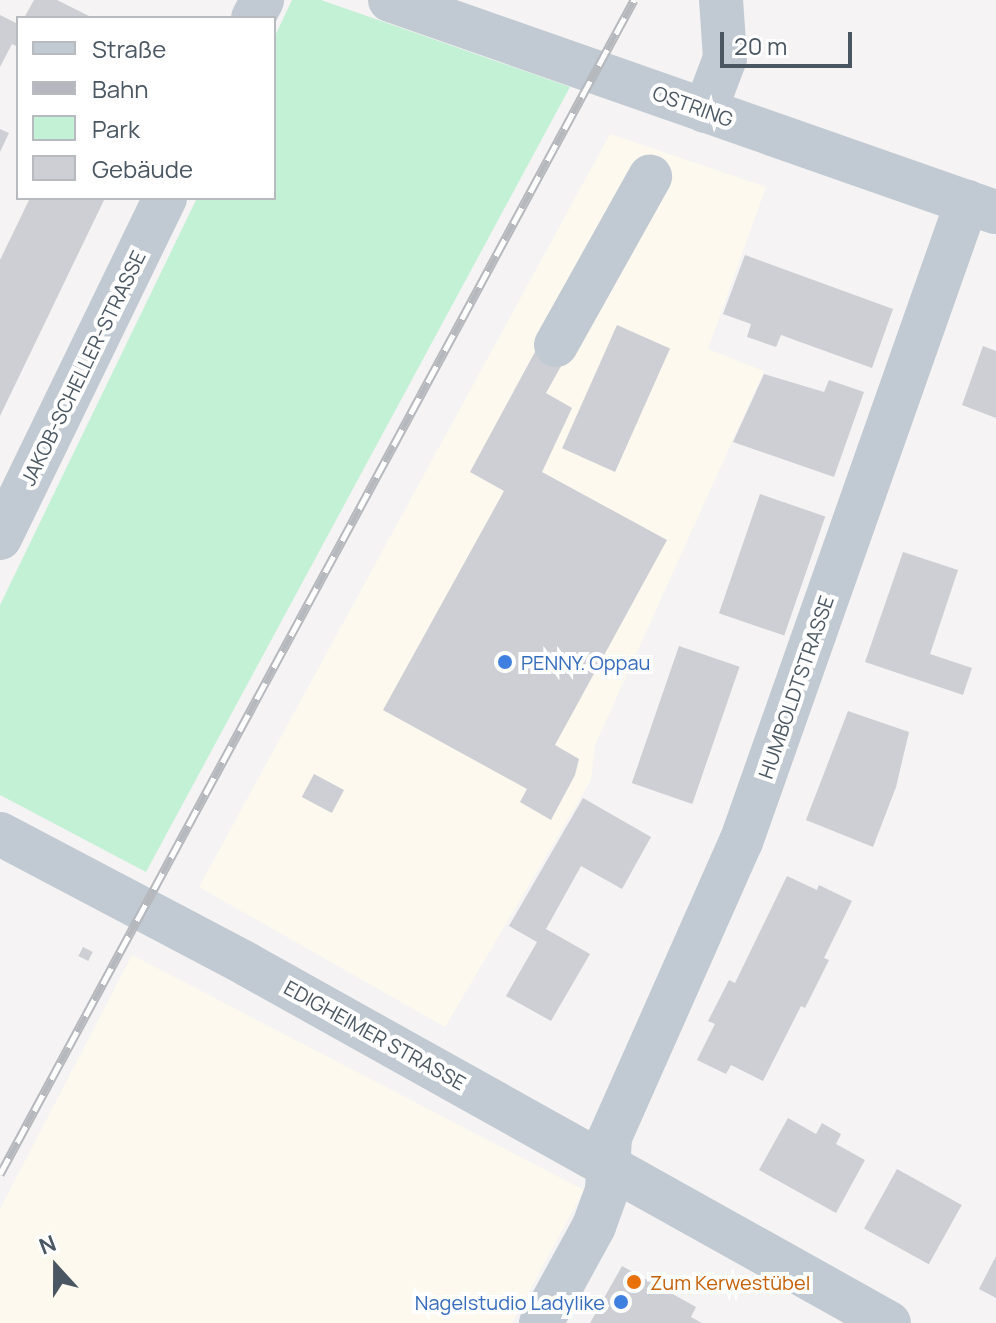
<!DOCTYPE html>
<html>
<head>
<meta charset="utf-8">
<style>
  body { margin:0 }
  #map { position:relative; width:996px; height:1323px; overflow:hidden; background:#f5f3f3; font-family:Manrope,sans-serif }
  div>[style] { position:absolute }
  [style*='--x'] { left:calc(var(--x)*1px); top:calc(var(--y)*1px); width:calc(var(--w)*1px); rotate:calc(var(--a)*1deg) }
  .commercial>* { inset:0; background:#fdf9ef }
  .green>* { inset:0; background:#c3f1d5 }
  .building>* { inset:0; background:#cdcfd5; transform-origin:0 0 }
  .minor>* { height:44px; margin:-22px; padding:0 22px; transform-origin:22px; border-radius:22px; background:#c1cad2 }
  .rail>* { height:9px; margin-top:-4.5px; transform-origin:0; background:repeating-linear-gradient(90deg,#fff 0 18px,#b5b8bd 0 36px); box-sizing:border-box; border-block:2px solid #b5b8bd }
  .dots>* { width:22px; height:22px; translate:-50% -50%; box-sizing:border-box; border:4px solid #fff; border-radius:50% }
  span { translate:-50% -50%; white-space:nowrap; text-align:center; line-height:1.15; -webkit-text-stroke:8px #fff; paint-order:stroke }
  .street-label { font-size:20px; color:#4a5661 }
  .shop-label { font-size:20px; color:#366cbe }
  .left { translate:0 -50%; text-align:left }
  .right { translate:-100% -50%; text-align:right }
  .food-label { font-size:20px; color:#c56008 }
  .legend { position:absolute; left:16px; top:16px; width:260px; height:184px; box-sizing:border-box; background:#fff; border:2px solid #b7bbc0; margin:0; padding:10px 14px; list-style:none; font-size:24px; color:#4a5661 }
  .legend li { display:flex; align-items:center; gap:16px; height:40px }
  .legend b { width:40px; border:2px solid #b7bbc0 }
  .north { position:absolute; left:16px; top:1227px; width:80px; height:80px; -webkit-text-stroke:6px #fff; paint-order:stroke; rotate:339deg; font-size:22px; font-weight:700; line-height:32px; text-align:center; color:#4a5661 }
  .north::after { content:''; display:block; margin:auto; width:28px; height:36px; background:#4a5661; clip-path:polygon(50% 0,100% 100%,50% 72%,0 100%) }
  .scale { position:absolute; left:720px; top:32px; width:132px; height:36px; box-sizing:border-box; border:4px solid #4a5661; border-top:0; padding-left:10px; font-size:24px; line-height:28px; white-space:nowrap; color:#4a5661; -webkit-text-stroke:6px #fff; paint-order:stroke }
</style>
</head>
<body>
<div id="map">
  <div class="commercial">
    <i style="clip-path:polygon(610px 134px,766px 187px,708px 349px,764px 371px,595px 745px,591px 780px,445px 1027px,199px 887px)"></i>
    <i style="clip-path:polygon(132px 955px,584px 1190px,512px 1323px,0 1323px,0 1209px)"></i>
  </div>
  <div class="green">
    <i style="clip-path:polygon(292px 0,321px 0,570px 87px,146px 872px,0 795px,0 605px,197px 198px,274px 198px,274px 38px)"></i>
  </div>
  <div class="building">
    <i style="clip-path:polygon(34px 0,57px 0,93px 18px,24px 18px)"></i>
    <i style="clip-path:polygon(0 15px,18px 24px,18px 47px,12px 44px,0 67px)"></i>
    <i style="clip-path:polygon(0 129px,9px 133px,0 152px)"></i>
    <i style="clip-path:polygon(30px 198px,105px 198px,0 416px,0 260px)"></i>
    <i style="clip-path:polygon(745px 255px,893px 309px,872px 368px,781px 335px,776px 347px,747px 337px,751px 324px,723px 314px)"></i>
    <i style="left:617px;top:325px;width:58px;height:135px;rotate:24deg"></i>
    <i style="clip-path:polygon(543px 337px,569px 352px,546px 393px,572px 408px,542px 472px,667px 540px,555px 745px,579px 759px,575px 775px,551px 820px,520px 802px,527px 789px,383px 710px,504px 491px,470px 472px)"></i>
    <i style="clip-path:polygon(983px 346px,996px 351px,996px 418px,962px 405px)"></i>
    <i style="clip-path:polygon(764px 374px,824px 392px,829px 380px,864px 392px,834px 477px,733px 442px)"></i>
    <i style="left:760px;top:494px;width:69px;height:126px;rotate:19deg"></i>
    <i style="clip-path:polygon(903px 552px,958px 570px,930px 654px,972px 668px,963px 695px,865px 662px)"></i>
    <i style="left:679px;top:646px;width:64px;height:145px;rotate:19deg"></i>
    <i style="clip-path:polygon(848px 711px,909px 732px,896px 787px,873px 847px,806px 820px)"></i>
    <i style="left:314px;top:774px;width:34px;height:26px;rotate:28deg"></i>
    <i style="clip-path:polygon(583px 798px,651px 837px,622px 889px,581px 866px,546px 929px,590px 954px,551px 1021px,506px 996px,537px 942px,509px 926px)"></i>
    <i style="clip-path:polygon(787px 876px,817px 890px,819px 885px,852px 901px,824px 958px,829px 960px,805px 1008px,801px 1006px,763px 1081px,731px 1065px,726px 1074px,697px 1060px,715px 1024px,708px 1021px,729px 980px,735px 983px)"></i>
    <i style="left:83px;top:947px;width:11px;height:10px;rotate:27deg"></i>
    <i style="clip-path:polygon(788px 1118px,816px 1134px,822px 1123px,841px 1134px,836px 1144px,865px 1160px,836px 1213px,759px 1170px)"></i>
    <i style="left:897px;top:1169px;width:74px;height:68px;rotate:29deg"></i>
    <i style="clip-path:polygon(996px 1256px,996px 1298px,979px 1289px)"></i>
    <i style="clip-path:polygon(622px 1266px,696px 1307px,691px 1317px,702px 1323px,590px 1323px)"></i>
  </div>
  <div class="minor">
    <i style="--x:390;--y:0;--w:641;--a:19.31"></i>
    <i style="--x:253;--y:18;--w:20;--a:-63"></i>
    <i style="--x:705;--y:111;--w:57;--a:-69.3"></i>
    <i style="--x:725;--y:58;--w:58;--a:-93.9"></i>
    <i style="--x:556;--y:345;--w:193;--a:-60.8"></i>
    <i style="--x:0;--y:538;--w:378;--a:-64.1"></i>
    <i style="--x:0;--y:834;--w:280;--a:27.8"></i>
    <i style="--x:248;--y:965;--w:734;--a:29.18"></i>
    <i style="--x:541;--y:1323;--w:111;--a:-61.3"></i>
    <i style="--x:594;--y:1226;--w:38;--a:-70"></i>
    <i style="--x:607;--y:1190;--w:53;--a:-86.8"></i>
    <i style="--x:610;--y:1137;--w:323;--a:-66.1"></i>
    <i style="--x:741;--y:842;--w:679;--a:-70.55"></i>
  </div>
  <div class="rail">
    <i style="--x:0;--y:1174;--w:1334;--a:-61.63"></i>
  </div>
  <div class="dots">
    <i style="left:505px;top:662px;background:#3f7fe0"></i>
    <i style="left:634px;top:1282px;background:#e8710a"></i>
    <i style="left:621px;top:1302px;background:#3f7fe0"></i>
  </div>
  <div class="street-label">
    <span style="left:693px;top:106px;rotate:20deg">OSTRING</span>
    <span style="left:83px;top:368px;rotate:-64deg">JAKOB-SCHELLER-STRASSE</span>
    <span style="left:796px;top:687px;rotate:-71deg">HUMBOLDTSTRASSE</span>
    <span style="left:375px;top:1035px;rotate:29deg">EDIGHEIMER STRASSE</span>
  </div>
  <div class="shop-label">
    <span class="left" style="left:521px;top:662px">PENNY. Oppau</span>
    <span class="right" style="left:605px;top:1302px">Nagelstudio Ladylike</span>
  </div>
  <div class="food-label">
    <span class="left" style="left:650px;top:1282px">Zum Kerwestübel</span>
  </div>
  <ul class="legend">
  <li><b style="height:10px;background:#c1cad2"></b>Straße</li>
  <li><b style="height:10px;background:#b5b8bd"></b>Bahn</li>
  <li><b style="height:22px;background:#c3f1d5"></b>Park</li>
  <li><b style="height:22px;background:#cdcfd5"></b>Gebäude</li>
  </ul>
  <div class="north">N</div>
  <div class="scale">20 m</div>
</div>
</body>
</html>
